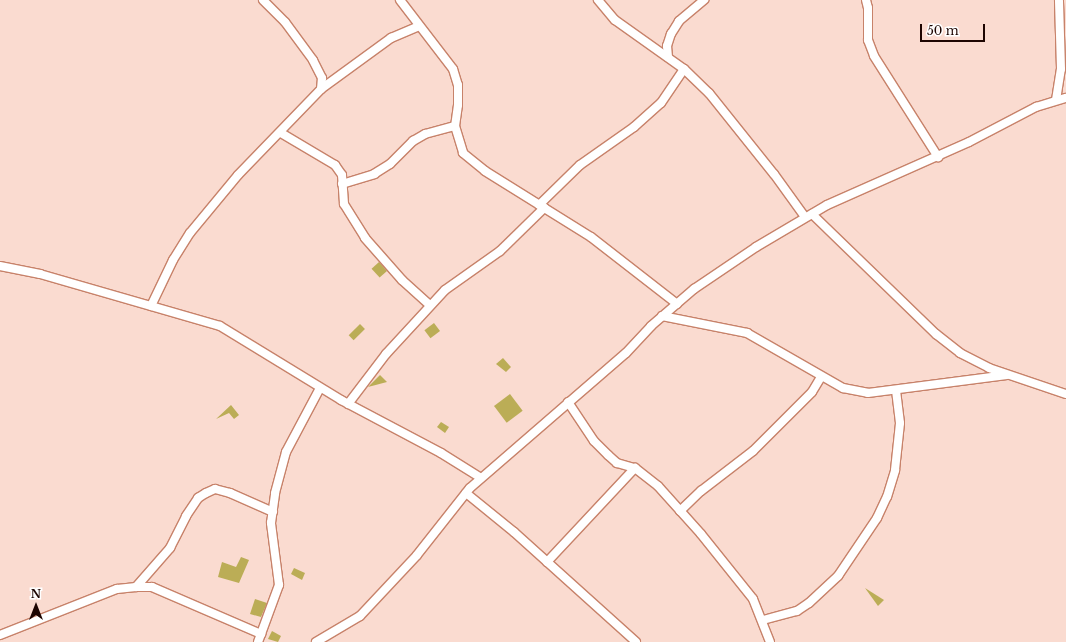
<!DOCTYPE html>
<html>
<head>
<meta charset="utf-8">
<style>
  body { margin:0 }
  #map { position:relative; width:1066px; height:642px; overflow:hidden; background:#fadbd0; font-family:"Libre Baskerville",serif }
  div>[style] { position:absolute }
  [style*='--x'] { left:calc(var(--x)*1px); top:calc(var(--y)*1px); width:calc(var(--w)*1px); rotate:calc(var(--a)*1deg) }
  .building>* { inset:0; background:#bbad56; transform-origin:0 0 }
  .roads { filter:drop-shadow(1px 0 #c7826a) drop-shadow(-1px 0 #c7826a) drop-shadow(0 1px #c7826a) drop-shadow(0 -1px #c7826a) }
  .street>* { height:8px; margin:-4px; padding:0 4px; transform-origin:4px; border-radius:4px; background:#fff }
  span { translate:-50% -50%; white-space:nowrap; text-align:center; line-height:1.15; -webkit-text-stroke:3px #fff; paint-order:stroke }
  .north { position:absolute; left:16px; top:586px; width:40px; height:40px; -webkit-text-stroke:3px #fff; paint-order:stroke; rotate:0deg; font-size:11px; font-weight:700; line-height:16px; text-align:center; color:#1d0501 }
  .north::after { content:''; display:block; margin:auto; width:14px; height:18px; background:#1d0501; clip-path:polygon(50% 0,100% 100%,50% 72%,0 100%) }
  .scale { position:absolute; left:920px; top:24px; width:65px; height:18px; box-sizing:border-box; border:2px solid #1d0501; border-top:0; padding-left:5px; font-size:12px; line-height:14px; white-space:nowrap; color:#1d0501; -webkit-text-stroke:3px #fff; paint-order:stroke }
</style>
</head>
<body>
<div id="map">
  <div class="building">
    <i style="left:379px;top:262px;width:12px;height:10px;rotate:48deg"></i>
    <i style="left:434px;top:323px;width:10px;height:12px;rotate:53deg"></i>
    <i style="left:360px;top:324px;width:7px;height:16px;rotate:45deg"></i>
    <i style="clip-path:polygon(503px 358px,511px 367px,506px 372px,496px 364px)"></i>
    <i style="clip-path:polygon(380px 375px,387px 382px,368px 387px)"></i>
    <i style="left:510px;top:394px;width:21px;height:20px;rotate:53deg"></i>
    <i style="clip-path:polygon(231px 405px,239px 415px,234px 419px,229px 413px,216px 419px)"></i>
    <i style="clip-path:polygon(441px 422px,449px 427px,445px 433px,437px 427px)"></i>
    <i style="clip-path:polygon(241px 557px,249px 560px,239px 583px,218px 577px,222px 562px,236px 567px)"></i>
    <i style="clip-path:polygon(294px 568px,305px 573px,302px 580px,291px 574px)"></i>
    <i style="clip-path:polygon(865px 588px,884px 600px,878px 606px)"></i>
    <i style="clip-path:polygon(255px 599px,267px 603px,261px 617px,250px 614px)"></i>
    <i style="clip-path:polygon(272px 631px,281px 636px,278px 642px,268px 639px)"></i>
  </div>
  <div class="roads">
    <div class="street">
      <i style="--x:400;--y:0;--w:87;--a:52.5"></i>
      <i style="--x:453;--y:69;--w:17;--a:73"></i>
      <i style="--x:458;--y:85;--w:20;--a:90"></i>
      <i style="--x:458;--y:105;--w:21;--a:98"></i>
      <i style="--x:455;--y:126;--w:28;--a:73"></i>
      <i style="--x:463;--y:153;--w:28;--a:39"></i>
      <i style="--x:485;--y:171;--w:125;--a:31.9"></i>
      <i style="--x:591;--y:237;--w:109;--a:37.9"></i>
      <i style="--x:598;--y:0;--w:26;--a:50"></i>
      <i style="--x:615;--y:20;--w:85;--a:35.4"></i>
      <i style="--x:684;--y:69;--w:35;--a:44"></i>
      <i style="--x:709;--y:93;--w:104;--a:51.3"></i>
      <i style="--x:774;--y:174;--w:53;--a:54.2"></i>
      <i style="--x:866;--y:0;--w:8;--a:76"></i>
      <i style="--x:868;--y:8;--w:32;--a:90"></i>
      <i style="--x:868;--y:40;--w:17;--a:69"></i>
      <i style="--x:874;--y:56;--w:120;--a:57.6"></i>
      <i style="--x:668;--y:57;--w:11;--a:-95"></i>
      <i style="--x:667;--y:46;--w:13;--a:-72"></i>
      <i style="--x:671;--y:34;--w:15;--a:-58"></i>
      <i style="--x:679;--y:21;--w:33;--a:-40"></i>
      <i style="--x:321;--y:89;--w:87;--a:-36.1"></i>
      <i style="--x:391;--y:38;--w:30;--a:-23"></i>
      <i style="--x:1056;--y:100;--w:31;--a:-81"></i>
      <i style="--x:1061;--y:69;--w:69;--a:-91.7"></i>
      <i style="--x:281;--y:133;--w:63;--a:30.7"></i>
      <i style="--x:335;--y:165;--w:12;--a:55"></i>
      <i style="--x:342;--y:175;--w:29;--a:86"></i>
      <i style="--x:344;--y:204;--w:40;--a:58"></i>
      <i style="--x:365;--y:238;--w:56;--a:48.6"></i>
      <i style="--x:402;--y:280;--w:38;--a:42"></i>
      <i style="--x:342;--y:184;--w:34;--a:-17"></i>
      <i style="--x:374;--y:174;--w:19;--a:-32"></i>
      <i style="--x:390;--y:164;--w:33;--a:-45"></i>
      <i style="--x:413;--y:141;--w:14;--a:-30"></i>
      <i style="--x:425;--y:134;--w:31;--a:-15"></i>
      <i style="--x:539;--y:205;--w:57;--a:-44.3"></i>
      <i style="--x:580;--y:165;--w:66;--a:-35.1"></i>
      <i style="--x:634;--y:127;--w:36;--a:-42"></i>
      <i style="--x:661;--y:103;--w:41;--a:-55.9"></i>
      <i style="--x:812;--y:214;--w:173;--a:44.1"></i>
      <i style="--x:936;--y:334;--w:31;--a:38"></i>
      <i style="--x:960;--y:353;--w:33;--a:27"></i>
      <i style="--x:989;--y:368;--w:81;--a:18.7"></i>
      <i style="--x:0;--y:266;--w:41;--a:11.3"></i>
      <i style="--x:40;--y:274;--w:187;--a:16.1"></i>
      <i style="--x:220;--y:326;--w:142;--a:31.4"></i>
      <i style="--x:341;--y:400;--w:113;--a:27.9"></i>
      <i style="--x:441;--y:453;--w:47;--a:32"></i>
      <i style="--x:151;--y:306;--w:51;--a:-64.4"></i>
      <i style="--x:173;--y:260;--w:32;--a:-58"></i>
      <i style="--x:190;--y:233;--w:75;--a:-50.4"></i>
      <i style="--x:238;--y:175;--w:120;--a:-46"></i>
      <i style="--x:321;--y:89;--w:11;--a:-85"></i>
      <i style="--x:322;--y:78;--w:20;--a:-117"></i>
      <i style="--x:313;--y:60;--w:47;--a:-126.4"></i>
      <i style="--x:285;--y:22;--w:31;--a:-135"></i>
      <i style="--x:662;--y:316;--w:87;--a:11.3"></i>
      <i style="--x:747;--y:333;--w:111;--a:29.8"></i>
      <i style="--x:843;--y:388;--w:25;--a:11"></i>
      <i style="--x:868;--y:393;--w:140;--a:-7.4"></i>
      <i style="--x:568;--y:402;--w:47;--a:56.3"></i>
      <i style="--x:594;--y:441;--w:20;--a:45"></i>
      <i style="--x:608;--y:455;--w:12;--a:42"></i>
      <i style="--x:617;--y:463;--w:19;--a:16"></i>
      <i style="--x:635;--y:468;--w:29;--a:38"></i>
      <i style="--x:658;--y:486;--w:64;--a:48.1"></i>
      <i style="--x:701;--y:534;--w:83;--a:51.3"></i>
      <i style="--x:753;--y:599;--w:46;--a:68.4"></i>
      <i style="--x:348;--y:404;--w:63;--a:-52.8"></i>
      <i style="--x:386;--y:354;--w:87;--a:-47.3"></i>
      <i style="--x:445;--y:290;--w:67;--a:-35.3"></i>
      <i style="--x:500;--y:251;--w:62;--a:-44.3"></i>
      <i style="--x:466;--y:493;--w:62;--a:39.1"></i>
      <i style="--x:514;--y:532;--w:164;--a:42"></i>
      <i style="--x:680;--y:511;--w:29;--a:-44"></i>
      <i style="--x:701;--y:491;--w:66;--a:-37.6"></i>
      <i style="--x:753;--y:451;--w:83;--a:-45"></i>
      <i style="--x:812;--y:392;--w:17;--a:-59"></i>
      <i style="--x:547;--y:562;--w:129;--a:-46.9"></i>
      <i style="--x:136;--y:587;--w:52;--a:-48.9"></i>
      <i style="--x:170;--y:548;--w:36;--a:-63"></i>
      <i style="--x:186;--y:516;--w:22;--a:-56"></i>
      <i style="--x:198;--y:498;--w:9;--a:-32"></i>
      <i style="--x:206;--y:493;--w:10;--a:-24"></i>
      <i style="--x:215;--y:489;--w:16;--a:15"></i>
      <i style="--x:230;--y:493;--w:47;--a:23.8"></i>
      <i style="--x:763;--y:620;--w:35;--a:-15"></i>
      <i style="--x:797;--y:611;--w:14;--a:-34"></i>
      <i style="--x:809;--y:603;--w:40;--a:-43"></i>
      <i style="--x:838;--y:576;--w:70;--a:-56.1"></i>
      <i style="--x:877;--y:518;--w:23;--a:-65"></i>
      <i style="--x:887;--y:497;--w:28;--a:-73"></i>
      <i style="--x:895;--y:470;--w:47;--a:-83.9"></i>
      <i style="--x:900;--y:423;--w:32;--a:-97"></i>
      <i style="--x:0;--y:635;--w:126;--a:-21.5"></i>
      <i style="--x:117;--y:589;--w:19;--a:-6"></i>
      <i style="--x:136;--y:587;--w:16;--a:0"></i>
      <i style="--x:152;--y:587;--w:119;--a:23.3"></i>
      <i style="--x:258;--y:642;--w:61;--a:-69.8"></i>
      <i style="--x:279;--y:585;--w:63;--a:-97.4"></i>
      <i style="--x:271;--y:523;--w:30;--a:-82"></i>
      <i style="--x:275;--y:493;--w:42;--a:-75"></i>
      <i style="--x:286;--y:452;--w:72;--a:-62"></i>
      <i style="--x:316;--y:642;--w:51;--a:-30.6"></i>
      <i style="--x:360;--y:616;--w:83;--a:-46.9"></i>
      <i style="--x:417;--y:555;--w:85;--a:-51.7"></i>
      <i style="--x:470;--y:488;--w:206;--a:-40.9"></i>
      <i style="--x:626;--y:353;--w:37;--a:-47"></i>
      <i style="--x:651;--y:326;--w:57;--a:-40.7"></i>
      <i style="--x:694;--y:289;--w:75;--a:-34.1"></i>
      <i style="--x:756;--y:247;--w:82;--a:-30.6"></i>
      <i style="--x:827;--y:205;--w:155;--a:-23.9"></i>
      <i style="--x:969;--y:142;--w:76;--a:-27.6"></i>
      <i style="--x:1036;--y:107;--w:31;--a:-17"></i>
    </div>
  </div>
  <div class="north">N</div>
  <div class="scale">50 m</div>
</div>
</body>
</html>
